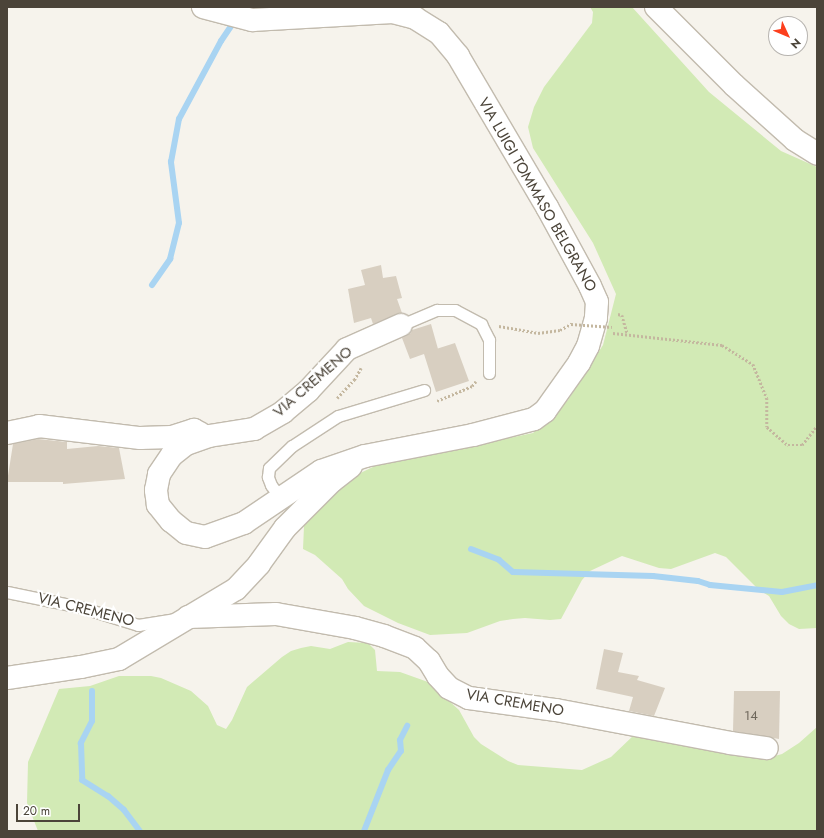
<!DOCTYPE html>
<html>
<head>
<meta charset="utf-8">
<style>
  body { margin:0 }
  #map { position:relative; width:824px; height:838px; overflow:hidden; background:#f6f3ec; font-family:Jost,sans-serif }
  div>[style] { position:absolute }
  [style*='--x'] { left:calc(var(--x)*1px); top:calc(var(--y)*1px); width:calc(var(--w)*1px); rotate:calc(var(--a)*1deg) }
  .green>* { inset:0; background:#d2eab5 }
  .stream>* { height:6px; margin:-3px; padding:0 3px; transform-origin:3px; border-radius:3px; background:#a9d4f2 }
  .building>* { inset:0; background:#d8cfc1 }
  .path>* { height:2.5px; margin-top:-1.25px; transform-origin:0; background:repeating-linear-gradient(90deg,#c4b79f 0 2px,transparent 0 4px) }
  .roads { filter:drop-shadow(1px 0 #c2bbae) drop-shadow(-1px 0 #c2bbae) drop-shadow(0 1px #c2bbae) drop-shadow(0 -1px #c2bbae) }
  .service>* { height:11px; margin:-5.5px; padding:0 5.5px; transform-origin:5.5px; border-radius:5.5px; background:#fff }
  .minor>* { height:22px; margin:-11px; padding:0 11px; transform-origin:11px; border-radius:11px; background:#fff }
  .path-bridge>* { height:2.5px; margin-top:-1.25px; transform-origin:0; background:repeating-linear-gradient(90deg,#c4b79f 0 2px,transparent 0 4px) }
  span { translate:-50% -50%; white-space:nowrap; text-align:center; line-height:1.15; -webkit-text-stroke:4px #fff; paint-order:stroke }
  .number-label { font-size:13px; color:#6e675b }
  .number-label span { -webkit-text-stroke-width:0 }
  .street-label { font-size:15px; color:#4b4439 }
  .frame { position:absolute; inset:0; border:8px solid #4b4439; pointer-events:none }
  .north { position:absolute; left:768px; top:16px; width:40px; height:40px; box-sizing:border-box; background:#fff; border:1px solid #b7b4b0; border-radius:50%; rotate:134deg; font-size:11px; font-weight:700; line-height:16px; text-align:center; color:#4b4439 }
  .north::after { content:''; display:block; margin:auto; width:14px; height:18px; background:#fc3f1d; clip-path:polygon(50% 0,100% 100%,50% 72%,0 100%) }
  .scale { position:absolute; left:16px; top:804px; width:64px; height:18px; box-sizing:border-box; border:2px solid #4b4439; border-top:0; padding-left:5px; font-size:12px; line-height:14px; white-space:nowrap; color:#4b4439; -webkit-text-stroke:3px #fff; paint-order:stroke }
</style>
</head>
<body>
<div id="map">
  <div class="green">
    <i style="clip-path:polygon(590px 7px,632px 7px,709px 92px,781px 151px,817px 167px,817px 628px,799px 629px,789px 624px,781px 616px,769px 596px,759px 590px,726px 557px,715px 553px,671px 569px,659px 568px,622px 556px,590px 571px,582px 580px,561px 619px,550px 620px,525px 618px,513px 619px,500px 621px,467px 633px,430px 635px,398px 623px,364px 606px,348px 589px,342px 579px,315px 555px,303px 549px,304px 526px,348px 479px,377px 465px,533px 433px,568px 400px,603px 345px,616px 294px,593px 243px,533px 148px,528px 127px,534px 107px,544px 87px,592px 23px,593px 12px)"></i>
    <i style="clip-path:polygon(348px 642px,368px 643px,375px 650px,377px 671px,400px 672px,428px 682px,459px 710px,474px 737px,481px 744px,508px 761px,518px 765px,582px 770px,611px 757px,634px 735px,764px 759px,782px 754px,799px 743px,817px 727px,817px 831px,38px 831px,27px 803px,28px 762px,59px 689px,90px 686px,119px 676px,151px 676px,161px 678px,191px 691px,208px 706px,217px 725px,226px 729px,232px 720px,247px 687px,282px 657px,291px 651px,301px 648px,311px 646px,330px 649px)"></i>
  </div>
  <div class="stream">
    <i style="--x:152;--y:285;--w:32;--a:-55"></i>
    <i style="--x:170;--y:259;--w:37;--a:-76"></i>
    <i style="--x:179;--y:223;--w:62;--a:-97.5"></i>
    <i style="--x:171;--y:162;--w:44;--a:-79.5"></i>
    <i style="--x:179;--y:119;--w:89;--a:-61.7"></i>
    <i style="--x:221;--y:41;--w:25;--a:-56"></i>
    <i style="--x:471;--y:549;--w:30;--a:21"></i>
    <i style="--x:499;--y:560;--w:18;--a:41"></i>
    <i style="--x:513;--y:572;--w:140;--a:1.6"></i>
    <i style="--x:653;--y:576;--w:45;--a:6.3"></i>
    <i style="--x:698;--y:581;--w:13;--a:18"></i>
    <i style="--x:710;--y:585;--w:72;--a:5.6"></i>
    <i style="--x:782;--y:592;--w:36;--a:-11"></i>
    <i style="--x:92;--y:691;--w:30;--a:90"></i>
    <i style="--x:92;--y:721;--w:25;--a:117"></i>
    <i style="--x:81;--y:743;--w:37;--a:88"></i>
    <i style="--x:82;--y:780;--w:31;--a:32"></i>
    <i style="--x:108;--y:796;--w:21;--a:41"></i>
    <i style="--x:124;--y:810;--w:26;--a:53"></i>
    <i style="--x:364;--y:831;--w:66;--a:-68.5"></i>
    <i style="--x:388;--y:770;--w:23;--a:-56"></i>
    <i style="--x:401;--y:751;--w:11;--a:-95"></i>
    <i style="--x:400;--y:740;--w:16;--a:-63"></i>
  </div>
  <div class="building">
    <i style="clip-path:polygon(381px 265px,383px 278px,396px 276px,402px 298px,397px 299px,402px 313px,373px 324px,371px 318px,354px 323px,348px 289px,365px 285px,361px 270px)"></i>
    <i style="clip-path:polygon(431px 324px,438px 349px,430px 351px,455px 343px,469px 381px,436px 392px,424px 354px,410px 359px,402px 338px,411px 333px,412px 330px)"></i>
    <i style="clip-path:polygon(38px 439px,67px 442px,67px 449px,98px 446px,119px 448px,125px 479px,63px 484px,63px 482px,7px 482px,13px 444px)"></i>
    <i style="clip-path:polygon(604px 649px,623px 653px,618px 672px,639px 676px,637px 680px,665px 688px,654px 716px,629px 711px,633px 697px,596px 689px)"></i>
    <i style="clip-path:polygon(734px 691px,780px 691px,779px 739px,733px 731px)"></i>
  </div>
  <div class="path">
    <i style="--x:618;--y:314;--w:4;--a:14"></i>
    <i style="--x:622;--y:315;--w:19;--a:74"></i>
    <i style="--x:499;--y:326;--w:40;--a:10"></i>
    <i style="--x:538;--y:333;--w:22;--a:-8"></i>
    <i style="--x:560;--y:330;--w:13;--a:-29"></i>
    <i style="--x:613;--y:333;--w:110;--a:6.3"></i>
    <i style="--x:722;--y:345;--w:36;--a:32"></i>
    <i style="--x:753;--y:364;--w:37;--a:68"></i>
    <i style="--x:767;--y:398;--w:29;--a:90"></i>
    <i style="--x:767;--y:427;--w:28;--a:41"></i>
    <i style="--x:788;--y:445;--w:14;--a:0"></i>
    <i style="--x:802;--y:445;--w:24;--a:-52"></i>
    <i style="--x:337;--y:398;--w:25;--a:-47"></i>
    <i style="--x:354;--y:380;--w:14;--a:-60"></i>
    <i style="--x:437;--y:401;--w:38;--a:-23"></i>
    <i style="--x:472;--y:386;--w:6;--a:-51"></i>
  </div>
  <div class="roads">
    <div class="service">
      <i style="--x:401;--y:325;--w:39;--a:-23"></i>
      <i style="--x:437;--y:310;--w:18;--a:0"></i>
      <i style="--x:455;--y:310;--w:30;--a:28"></i>
      <i style="--x:481;--y:324;--w:18;--a:63"></i>
      <i style="--x:489;--y:340;--w:33;--a:90"></i>
      <i style="--x:281;--y:498;--w:16;--a:-128"></i>
      <i style="--x:271;--y:485;--w:9;--a:-111"></i>
      <i style="--x:268;--y:477;--w:9;--a:-84"></i>
      <i style="--x:269;--y:468;--w:32;--a:-44"></i>
      <i style="--x:292;--y:446;--w:55;--a:-33.1"></i>
      <i style="--x:338;--y:416;--w:90;--a:-16.8"></i>
      <i style="--x:7;--y:592;--w:75;--a:11.6"></i>
      <i style="--x:80;--y:607;--w:61;--a:17.2"></i>
      <i style="--x:138;--y:625;--w:38;--a:-9"></i>
    </div>
    <div class="minor">
      <i style="--x:203;--y:7;--w:51;--a:14.9"></i>
      <i style="--x:252;--y:20;--w:141;--a:-3.2"></i>
      <i style="--x:393;--y:12;--w:23;--a:15"></i>
      <i style="--x:415;--y:18;--w:28;--a:32"></i>
      <i style="--x:439;--y:33;--w:30;--a:50"></i>
      <i style="--x:458;--y:56;--w:175;--a:59.5"></i>
      <i style="--x:547;--y:207;--w:90;--a:61.4"></i>
      <i style="--x:590;--y:286;--w:17;--a:66"></i>
      <i style="--x:597;--y:302;--w:16;--a:94"></i>
      <i style="--x:596;--y:318;--w:29;--a:106"></i>
      <i style="--x:588;--y:346;--w:19;--a:118"></i>
      <i style="--x:579;--y:363;--w:59;--a:125.3"></i>
      <i style="--x:545;--y:411;--w:14;--a:144"></i>
      <i style="--x:534;--y:419;--w:63;--a:165.3"></i>
      <i style="--x:473;--y:435;--w:110;--a:169"></i>
      <i style="--x:365;--y:456;--w:46;--a:161.2"></i>
      <i style="--x:321;--y:471;--w:93;--a:146"></i>
      <i style="--x:244;--y:523;--w:41;--a:160.3"></i>
      <i style="--x:205;--y:537;--w:19;--a:-168"></i>
      <i style="--x:186;--y:533;--w:19;--a:-141"></i>
      <i style="--x:171;--y:521;--w:21;--a:-129"></i>
      <i style="--x:158;--y:505;--w:15;--a:-98"></i>
      <i style="--x:156;--y:490;--w:16;--a:-79"></i>
      <i style="--x:159;--y:474;--w:23;--a:-56"></i>
      <i style="--x:172;--y:455;--w:18;--a:-38"></i>
      <i style="--x:186;--y:444;--w:24;--a:-19"></i>
      <i style="--x:209;--y:436;--w:46;--a:-8.8"></i>
      <i style="--x:254;--y:429;--w:34;--a:-30"></i>
      <i style="--x:283;--y:412;--w:33;--a:-40"></i>
      <i style="--x:308;--y:391;--w:57;--a:-47.1"></i>
      <i style="--x:347;--y:349;--w:59;--a:-24"></i>
      <i style="--x:656;--y:7;--w:110;--a:45"></i>
      <i style="--x:734;--y:85;--w:82;--a:42"></i>
      <i style="--x:795;--y:140;--w:26;--a:32"></i>
      <i style="--x:7;--y:433;--w:33;--a:-12"></i>
      <i style="--x:39;--y:426;--w:102;--a:6.8"></i>
      <i style="--x:140;--y:438;--w:32;--a:-2"></i>
      <i style="--x:172;--y:437;--w:23;--a:-18"></i>
      <i style="--x:194;--y:430;--w:7;--a:27"></i>
      <i style="--x:188;--y:617;--w:88;--a:-2"></i>
      <i style="--x:276;--y:614;--w:80;--a:10"></i>
      <i style="--x:355;--y:628;--w:30;--a:15"></i>
      <i style="--x:384;--y:636;--w:33;--a:21"></i>
      <i style="--x:415;--y:648;--w:19;--a:43"></i>
      <i style="--x:429;--y:661;--w:17;--a:59"></i>
      <i style="--x:438;--y:676;--w:16;--a:47"></i>
      <i style="--x:449;--y:688;--w:22;--a:27"></i>
      <i style="--x:469;--y:698;--w:88;--a:7.9"></i>
      <i style="--x:556;--y:710;--w:177;--a:10.7"></i>
      <i style="--x:730;--y:743;--w:37;--a:8"></i>
      <i style="--x:7;--y:678;--w:75;--a:-8.5"></i>
      <i style="--x:81;--y:667;--w:39;--a:-12"></i>
      <i style="--x:119;--y:659;--w:136;--a:-30.9"></i>
      <i style="--x:236;--y:589;--w:34;--a:-47"></i>
      <i style="--x:259;--y:564;--w:44;--a:-54.2"></i>
      <i style="--x:285;--y:528;--w:66;--a:-45"></i>
      <i style="--x:332;--y:481;--w:24;--a:-38"></i>
    </div>
  </div>
  <div class="path-bridge">
    <i style="--x:571;--y:324;--w:41;--a:4.2"></i>
  </div>
  <div class="number-label">
    <span style="left:751px;top:716px">14</span>
  </div>
  <div class="street-label">
    <span style="left:537px;top:195px;rotate:60deg">VIA LUIGI TOMMASO BELGRANO</span>
    <span style="left:313px;top:382px;rotate:-41deg">VIA CREMENO</span>
    <span style="left:86px;top:610px;rotate:14deg">VIA CREMENO</span>
    <span style="left:515px;top:703px;rotate:10deg">VIA CREMENO</span>
  </div>
  <div class="frame"></div>
  <div class="north">N</div>
  <div class="scale">20 m</div>
</div>
</body>
</html>
